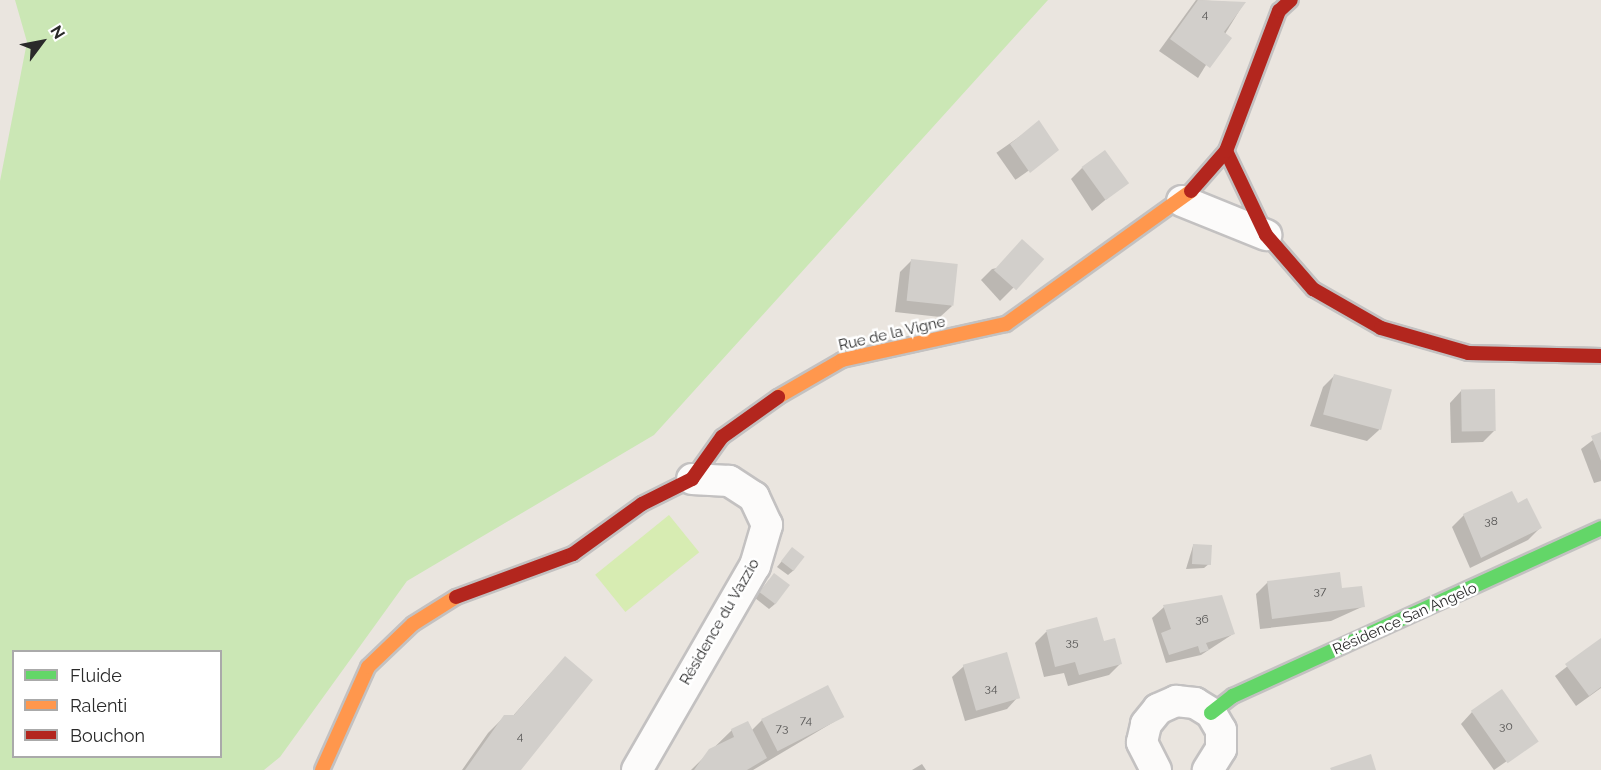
<!DOCTYPE html>
<html>
<head>
<meta charset="utf-8">
<style>
  body { margin:0 }
  #map { position:relative; width:1601px; height:770px; overflow:hidden; background:#eae5df; font-family:Raleway,sans-serif }
  div>[style] { position:absolute }
  [style*='--x'] { left:calc(var(--x)*1px); top:calc(var(--y)*1px); width:calc(var(--w)*1px); rotate:calc(var(--a)*1deg) }
  .green>* { inset:0; background:#cbe7b5 }
  .pitch>* { inset:0; background:#d7ecb2; transform-origin:0 0 }
  .shadow>* { inset:0; background:#0003; transform-origin:0 0 }
  .building>* { inset:0; background:#d2cfcb; transform-origin:0 0 }
  .roads { filter:drop-shadow(2px 0 #c3c1c1) drop-shadow(-2px 0 #c3c1c1) drop-shadow(0 2px #c3c1c1) drop-shadow(0 -2px #c3c1c1) }
  .street>* { height:30px; margin:-15px; padding:0 15px; transform-origin:15px; border-radius:15px; background:#fcfbfa }
  .fast>* { height:14px; margin:-7px; padding:0 7px; transform-origin:7px; border-radius:7px; background:#63d668 }
  .slow>* { height:14px; margin:-7px; padding:0 7px; transform-origin:7px; border-radius:7px; background:#ff974d }
  .jam>* { height:14px; margin:-7px; padding:0 7px; transform-origin:7px; border-radius:7px; background:#b3261e }
  span { translate:-50% -50%; white-space:nowrap; text-align:center; line-height:1.15; -webkit-text-stroke:5px #fff; paint-order:stroke }
  .number-label { font-size:12px; color:#555453 }
  .number-label span { -webkit-text-stroke-width:0 }
  .street-label { font-size:15px; color:#2a2a2a }
  .legend { position:absolute; left:12px; top:650px; width:210px; height:108px; box-sizing:border-box; background:#fff; border:2px solid #aaa; margin:0; padding:8px 10px; list-style:none; font-size:18px; color:#2a2a2a }
  .legend li { display:flex; align-items:center; gap:12px; height:30px }
  .legend b { width:30px; border:2px solid #aaa }
  .north { position:absolute; left:12px; top:12px; width:60px; height:60px; -webkit-text-stroke:4px #fff; paint-order:stroke; rotate:58deg; font-size:16px; font-weight:700; line-height:24px; text-align:center; color:#2a2a2a }
  .north::after { content:''; display:block; margin:auto; width:21px; height:27px; background:#2a2a2a; clip-path:polygon(50% 0,100% 100%,50% 72%,0 100%) }
</style>
</head>
<body>
<div id="map">
  <div class="green">
    <i style="clip-path:polygon(evenodd,15px 0,1048px 0,654px 435px,407px 581px,280px 757px,264px 770px,0 770px,0 181px,27px 42px,15px 0,14px 652px,220px 652px,220px 756px,14px 756px,14px 652px)"></i>
  </div>
  <div class="pitch">
    <i style="left:669px;top:515px;width:48px;height:95px;rotate:51deg"></i>
  </div>
  <div class="shadow">
    <i style="clip-path:polygon(1196px 0,1244px 3px,1198px 78px,1159px 51px)"></i>
    <i style="left:1039px;top:123px;width:33px;height:52px;rotate:55deg"></i>
    <i style="clip-path:polygon(1082px 168px,1127px 182px,1092px 211px,1071px 179px)"></i>
    <i style="clip-path:polygon(1042px 259px,1000px 301px,981px 280px,992px 269px)"></i>
    <i style="clip-path:polygon(911px 261px,952px 306px,940px 317px,895px 312px,900px 272px)"></i>
    <i style="clip-path:polygon(1334px 376px,1390px 391px,1379px 430px,1367px 441px,1310px 426px,1323px 387px)"></i>
    <i style="clip-path:polygon(1461px 391px,1495px 430px,1483px 442px,1451px 443px,1450px 403px)"></i>
    <i style="clip-path:polygon(1601px 434px,1601px 481px,1594px 483px,1581px 449px)"></i>
    <i style="clip-path:polygon(1517px 505px,1540px 528px,1528px 540px,1470px 568px,1452px 527px,1464px 515px)"></i>
    <i style="clip-path:polygon(1193px 546px,1210px 563px,1204px 568px,1186px 569px)"></i>
    <i style="clip-path:polygon(792px 549px,794px 570px,788px 575px,777px 567px)"></i>
    <i style="clip-path:polygon(769px 580px,775px 604px,769px 609px,755px 598px)"></i>
    <i style="clip-path:polygon(1268px 582px,1341px 591px,1364px 606px,1331px 621px,1260px 629px,1256px 594px)"></i>
    <i style="clip-path:polygon(1164px 607px,1233px 634px,1201px 655px,1166px 663px,1152px 618px)"></i>
    <i style="clip-path:polygon(1096px 619px,1103px 643px,1121px 663px,1109px 675px,1068px 686px,1064px 673px,1044px 677px,1035px 643px,1046px 632px)"></i>
    <i style="clip-path:polygon(1601px 640px,1601px 688px,1576px 706px,1555px 676px)"></i>
    <i style="clip-path:polygon(964px 666px,1018px 697px,1007px 709px,965px 721px,952px 677px)"></i>
    <i style="clip-path:polygon(549px 675px,517px 770px,462px 770px,488px 733px,505px 716px,512px 717px)"></i>
    <i style="clip-path:polygon(1472px 712px,1537px 740px,1494px 770px,1461px 724px)"></i>
    <i style="clip-path:polygon(842px 717px,753px 770px,691px 770px,732px 730px,751px 731px,762px 720px)"></i>
    <i style="clip-path:polygon(922px 764px,926px 770px,912px 770px)"></i>
  </div>
  <div class="building">
    <i style="clip-path:polygon(1198px 0,1246px 2px,1224px 32px,1232px 38px,1210px 68px,1170px 39px)"></i>
    <i style="clip-path:polygon(1039px 120px,1059px 150px,1030px 173px,1010px 144px)"></i>
    <i style="left:1105px;top:150px;width:41px;height:29px;rotate:54deg"></i>
    <i style="left:1022px;top:239px;width:30px;height:42px;rotate:42deg"></i>
    <i style="left:911px;top:259px;width:47px;height:42px;rotate:6deg"></i>
    <i style="left:1334px;top:374px;width:60px;height:42px;rotate:15deg"></i>
    <i style="left:1495px;top:389px;width:42px;height:34px;rotate:89deg"></i>
    <i style="clip-path:polygon(1601px 432px,1601px 461px,1591px 436px)"></i>
    <i style="clip-path:polygon(1512px 491px,1518px 503px,1527px 498px,1542px 528px,1481px 558px,1463px 514px)"></i>
    <i style="left:1193px;top:544px;width:19px;height:20px;rotate:3deg"></i>
    <i style="left:792px;top:547px;width:16px;height:18px;rotate:38deg"></i>
    <i style="clip-path:polygon(1340px 572px,1342px 588px,1362px 586px,1365px 607px,1272px 619px,1267px 581px)"></i>
    <i style="left:774px;top:573px;width:20px;height:24px;rotate:37deg"></i>
    <i style="clip-path:polygon(1222px 595px,1235px 634px,1206px 643px,1209px 650px,1200px 653px,1198px 646px,1169px 655px,1161px 633px,1171px 629px,1163px 605px)"></i>
    <i style="clip-path:polygon(1097px 617px,1104px 641px,1115px 638px,1122px 664px,1079px 675px,1075px 662px,1055px 667px,1046px 630px)"></i>
    <i style="clip-path:polygon(1601px 638px,1601px 687px,1589px 696px,1565px 664px)"></i>
    <i style="left:1007px;top:652px;width:48px;height:46px;rotate:74deg"></i>
    <i style="clip-path:polygon(565px 656px,593px 680px,521px 770px,465px 770px,504px 715px,514px 715px)"></i>
    <i style="left:828px;top:685px;width:36px;height:75px;rotate:63deg"></i>
    <i style="left:1502px;top:689px;width:64px;height:38px;rotate:55deg"></i>
    <i style="clip-path:polygon(748px 721px,767px 758px,747px 770px,694px 770px,709px 749px,734px 737px,731px 729px)"></i>
    <i style="clip-path:polygon(1371px 754px,1376px 770px,1331px 770px,1330px 768px)"></i>
  </div>
  <div class="roads">
    <div class="street">
      <i style="--x:1182;--y:201;--w:91;--a:22"></i>
      <i style="--x:637;--y:770;--w:236;--a:-60"></i>
      <i style="--x:755;--y:566;--w:43;--a:-73.7"></i>
      <i style="--x:767;--y:525;--w:31;--a:-115"></i>
      <i style="--x:754;--y:497;--w:30;--a:-147"></i>
      <i style="--x:729;--y:481;--w:37;--a:-177"></i>
      <i style="--x:1156;--y:770;--w:31;--a:-117"></i>
      <i style="--x:1142;--y:742;--w:18;--a:-77"></i>
      <i style="--x:1146;--y:724;--w:19;--a:-51"></i>
      <i style="--x:1158;--y:709;--w:20;--a:-24"></i>
      <i style="--x:1176;--y:701;--w:19;--a:6"></i>
      <i style="--x:1195;--y:703;--w:19;--a:32"></i>
      <i style="--x:1211;--y:713;--w:20;--a:60"></i>
      <i style="--x:1221;--y:730;--w:19;--a:90"></i>
      <i style="--x:1221;--y:749;--w:25;--a:122"></i>
    </div>
    <div class="fast">
      <i style="--x:1211;--y:713;--w:28;--a:-38"></i>
      <i style="--x:1233;--y:696;--w:405;--a:-24.5"></i>
    </div>
    <div class="slow">
      <i style="--x:778;--y:397;--w:74;--a:-30"></i>
      <i style="--x:842;--y:360;--w:168;--a:-12.4"></i>
      <i style="--x:1006;--y:324;--w:228;--a:-35.7"></i>
      <i style="--x:322;--y:770;--w:113;--a:-65.9"></i>
      <i style="--x:368;--y:667;--w:62;--a:-43.7"></i>
      <i style="--x:413;--y:624;--w:51;--a:-32.1"></i>
    </div>
    <div class="jam">
      <i style="--x:1226;--y:151;--w:93;--a:64.5"></i>
      <i style="--x:1266;--y:235;--w:72;--a:49"></i>
      <i style="--x:1313;--y:289;--w:78;--a:29.8"></i>
      <i style="--x:1381;--y:328;--w:91;--a:16"></i>
      <i style="--x:1468;--y:353;--w:133;--a:1.3"></i>
      <i style="--x:1191;--y:191;--w:53;--a:-48.8"></i>
      <i style="--x:1226;--y:151;--w:150;--a:-69.3"></i>
      <i style="--x:1279;--y:11;--w:16;--a:-43"></i>
      <i style="--x:456;--y:597;--w:125;--a:-20.2"></i>
      <i style="--x:573;--y:554;--w:85;--a:-35.9"></i>
      <i style="--x:642;--y:504;--w:56;--a:-26.6"></i>
      <i style="--x:692;--y:479;--w:52;--a:-54.5"></i>
      <i style="--x:722;--y:437;--w:69;--a:-35.5"></i>
    </div>
  </div>
  <div class="number-label">
    <span style="left:1205px;top:15px">4</span>
    <span style="left:1491px;top:522px">38</span>
    <span style="left:1320px;top:592px">37</span>
    <span style="left:1202px;top:620px">36</span>
    <span style="left:1072px;top:643px">35</span>
    <span style="left:991px;top:689px">34</span>
    <span style="left:806px;top:721px">74</span>
    <span style="left:1506px;top:727px">30</span>
    <span style="left:782px;top:729px">73</span>
    <span style="left:520px;top:737px">4</span>
  </div>
  <div class="street-label">
    <span style="left:892px;top:334px;rotate:-13deg">Rue de la Vigne</span>
    <span style="left:1405px;top:619px;rotate:-24deg">Résidence San Angelo</span>
    <span style="left:720px;top:622px;rotate:-60deg">Résidence du Vazzio</span>
  </div>
  <ul class="legend">
  <li><b style="height:8px;background:#63d668"></b>Fluide</li>
  <li><b style="height:8px;background:#ff974d"></b>Ralenti</li>
  <li><b style="height:8px;background:#b3261e"></b>Bouchon</li>
  </ul>
  <div class="north">N</div>
</div>
</body>
</html>
